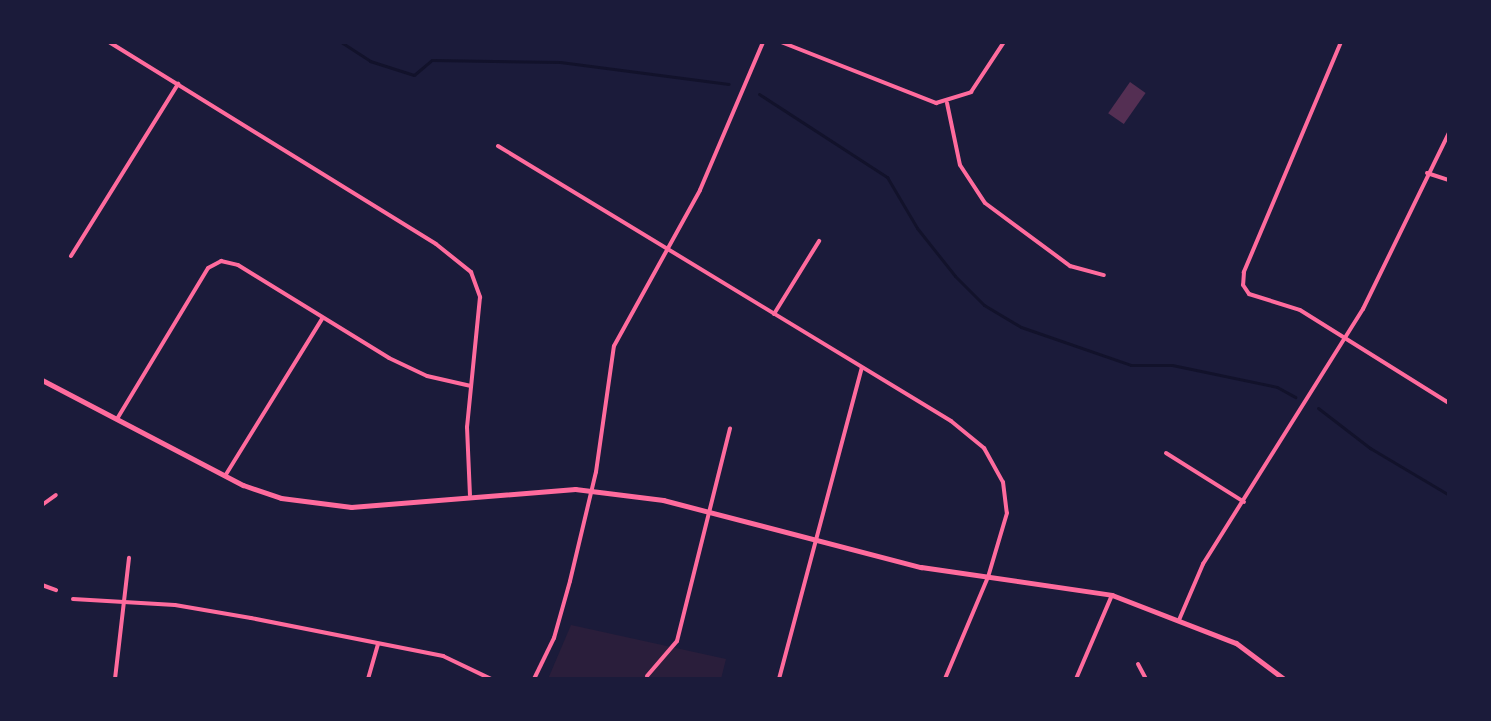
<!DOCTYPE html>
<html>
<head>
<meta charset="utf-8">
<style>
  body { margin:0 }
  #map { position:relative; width:1491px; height:721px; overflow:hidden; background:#1b1b3a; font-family:"Crimson Pro",serif }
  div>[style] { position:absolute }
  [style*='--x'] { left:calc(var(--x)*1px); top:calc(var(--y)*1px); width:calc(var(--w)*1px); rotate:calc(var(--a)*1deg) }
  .green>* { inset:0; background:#2a1e3b }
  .stream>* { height:3px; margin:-1.5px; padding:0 1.5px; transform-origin:1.5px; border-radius:1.5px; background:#12122b }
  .building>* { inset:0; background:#542f53; transform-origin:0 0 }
  .minor>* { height:4px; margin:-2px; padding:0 2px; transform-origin:2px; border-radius:2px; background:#ff6b9d }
  .tertiary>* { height:5px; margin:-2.5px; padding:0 2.5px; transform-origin:2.5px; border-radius:2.5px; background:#ff6b9d }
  span { translate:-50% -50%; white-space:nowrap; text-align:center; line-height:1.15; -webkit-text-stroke:6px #1b1b3a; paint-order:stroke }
  .frame { position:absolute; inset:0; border:44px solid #1b1b3a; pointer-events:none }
</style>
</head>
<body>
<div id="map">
  <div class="green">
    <i style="clip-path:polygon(571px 625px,726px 659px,721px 679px,548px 679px)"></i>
  </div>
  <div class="stream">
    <i style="--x:341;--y:42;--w:35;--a:33"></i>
    <i style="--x:370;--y:61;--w:46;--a:17.7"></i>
    <i style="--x:414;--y:75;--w:23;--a:-40"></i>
    <i style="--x:432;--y:60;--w:128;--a:0.9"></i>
    <i style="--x:560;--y:62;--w:170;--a:7.4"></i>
    <i style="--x:759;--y:94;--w:153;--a:33"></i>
    <i style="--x:887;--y:177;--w:59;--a:59.5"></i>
    <i style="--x:917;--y:228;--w:61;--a:51.6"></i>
    <i style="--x:955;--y:276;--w:41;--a:45"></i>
    <i style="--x:984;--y:305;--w:43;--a:30.7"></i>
    <i style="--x:1021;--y:327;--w:116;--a:19.1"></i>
    <i style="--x:1131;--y:365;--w:41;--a:0"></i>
    <i style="--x:1172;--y:365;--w:107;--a:11.8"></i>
    <i style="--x:1277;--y:387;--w:21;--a:29"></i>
    <i style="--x:1318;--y:408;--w:66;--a:37.6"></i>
    <i style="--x:1370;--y:448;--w:92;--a:30.7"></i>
  </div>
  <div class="building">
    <i style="left:1130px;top:82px;width:19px;height:38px;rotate:35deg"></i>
  </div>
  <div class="minor">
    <i style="--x:109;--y:42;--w:384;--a:31.7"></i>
    <i style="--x:436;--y:244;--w:45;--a:38.7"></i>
    <i style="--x:471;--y:272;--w:27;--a:70"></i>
    <i style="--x:480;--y:297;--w:131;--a:95.7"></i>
    <i style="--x:467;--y:427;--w:68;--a:87.5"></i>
    <i style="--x:781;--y:42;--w:167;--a:21.5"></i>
    <i style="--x:936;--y:103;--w:37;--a:-17"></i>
    <i style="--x:971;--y:92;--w:60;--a:-56.6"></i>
    <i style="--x:1341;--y:42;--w:250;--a:112.9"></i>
    <i style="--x:1244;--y:272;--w:13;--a:94"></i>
    <i style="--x:1243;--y:285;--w:11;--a:56"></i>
    <i style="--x:1249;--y:294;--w:53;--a:17.4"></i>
    <i style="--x:1300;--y:310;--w:176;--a:32"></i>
    <i style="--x:947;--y:103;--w:63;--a:78.2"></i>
    <i style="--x:960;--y:165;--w:45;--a:56.7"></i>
    <i style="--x:985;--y:203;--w:106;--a:36.5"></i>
    <i style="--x:1070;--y:266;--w:35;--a:15"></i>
    <i style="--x:498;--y:146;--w:530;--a:31.26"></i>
    <i style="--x:951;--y:421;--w:43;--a:39.3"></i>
    <i style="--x:984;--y:448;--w:39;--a:61"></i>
    <i style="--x:1003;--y:482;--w:31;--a:83"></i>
    <i style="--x:1007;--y:513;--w:67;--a:106.5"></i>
    <i style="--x:988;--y:577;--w:111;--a:112.9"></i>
    <i style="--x:1427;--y:173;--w:23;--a:18"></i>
    <i style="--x:71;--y:256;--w:203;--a:-58.1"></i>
    <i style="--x:774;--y:314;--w:86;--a:-58.3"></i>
    <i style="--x:117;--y:419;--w:176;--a:-58.9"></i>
    <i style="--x:208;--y:268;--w:15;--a:-28"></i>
    <i style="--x:221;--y:261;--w:17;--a:13"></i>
    <i style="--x:238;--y:265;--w:177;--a:31.6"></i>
    <i style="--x:389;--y:358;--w:42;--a:25.3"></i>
    <i style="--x:427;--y:376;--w:45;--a:12.8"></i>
    <i style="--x:1166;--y:453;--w:92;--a:32.1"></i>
    <i style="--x:225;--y:476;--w:185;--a:-58.3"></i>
    <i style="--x:42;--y:505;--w:17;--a:-36"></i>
    <i style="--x:42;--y:585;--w:15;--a:20"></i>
    <i style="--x:73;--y:599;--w:102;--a:3.4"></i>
    <i style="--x:175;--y:605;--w:77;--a:9.7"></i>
    <i style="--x:251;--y:618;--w:196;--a:11.2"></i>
    <i style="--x:443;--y:656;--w:53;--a:25.6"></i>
    <i style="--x:1179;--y:620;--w:61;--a:-66.8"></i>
    <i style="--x:1203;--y:564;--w:301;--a:-57.9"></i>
    <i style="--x:1363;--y:309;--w:196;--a:-64"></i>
    <i style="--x:1138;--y:664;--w:17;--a:62"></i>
    <i style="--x:647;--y:676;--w:46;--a:-49.4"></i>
    <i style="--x:677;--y:641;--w:219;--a:-76"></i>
    <i style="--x:115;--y:679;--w:122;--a:-83.4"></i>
    <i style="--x:368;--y:679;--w:36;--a:-74"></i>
    <i style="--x:534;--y:679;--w:46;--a:-64"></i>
    <i style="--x:554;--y:638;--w:59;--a:-74.3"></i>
    <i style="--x:570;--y:581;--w:112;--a:-76.6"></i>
    <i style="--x:596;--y:472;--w:127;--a:-81.9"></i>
    <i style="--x:614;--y:346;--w:178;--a:-61.1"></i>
    <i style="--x:700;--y:190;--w:161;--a:-66.9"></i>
    <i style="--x:779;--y:679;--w:322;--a:-75.1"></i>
    <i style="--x:1076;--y:679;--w:91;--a:-66.8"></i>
  </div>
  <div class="tertiary">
    <i style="--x:42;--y:380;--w:227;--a:27.6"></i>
    <i style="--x:243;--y:485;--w:40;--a:18.9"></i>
    <i style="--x:281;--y:498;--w:71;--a:7.3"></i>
    <i style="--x:351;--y:507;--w:225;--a:-4.6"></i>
    <i style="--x:575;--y:489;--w:89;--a:7.1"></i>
    <i style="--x:663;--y:500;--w:267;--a:14.6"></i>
    <i style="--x:921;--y:567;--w:193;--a:8.3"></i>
    <i style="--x:1112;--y:595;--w:133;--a:21.2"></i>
    <i style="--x:1236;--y:643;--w:60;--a:36.9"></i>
  </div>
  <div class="frame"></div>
</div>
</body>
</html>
